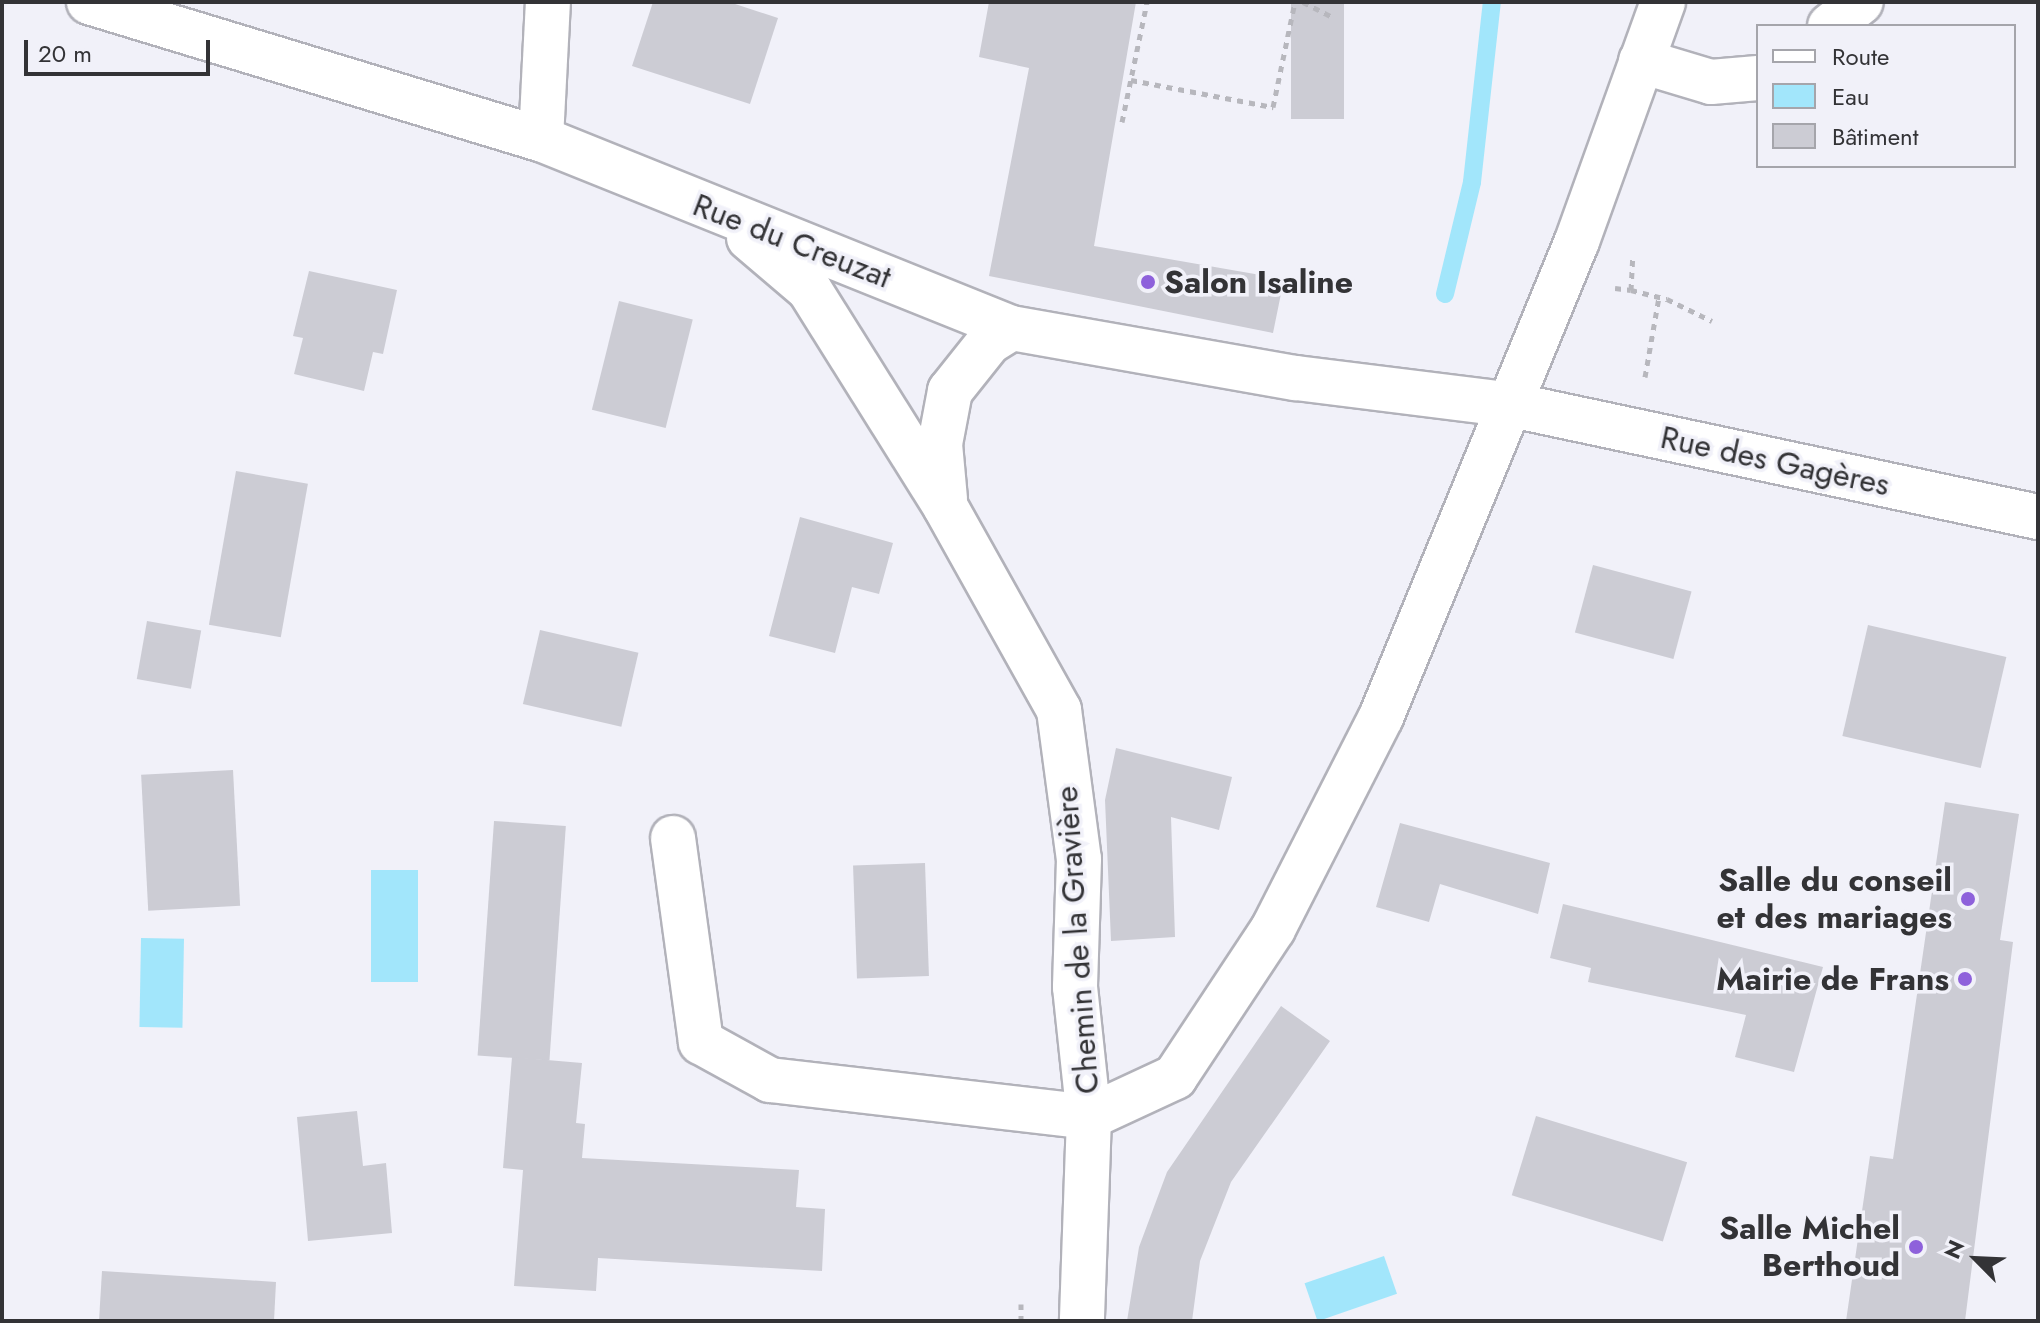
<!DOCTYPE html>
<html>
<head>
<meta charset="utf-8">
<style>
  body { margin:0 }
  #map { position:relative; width:2040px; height:1323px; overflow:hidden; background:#f1f1f9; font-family:Jost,sans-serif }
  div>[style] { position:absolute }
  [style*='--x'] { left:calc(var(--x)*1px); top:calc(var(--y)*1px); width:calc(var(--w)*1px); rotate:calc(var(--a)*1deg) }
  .water>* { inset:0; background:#a2e6fb; transform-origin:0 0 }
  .stream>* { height:18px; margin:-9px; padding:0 9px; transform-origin:9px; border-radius:9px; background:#a2e6fb }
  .building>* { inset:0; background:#ccccd4; transform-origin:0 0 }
  .path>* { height:5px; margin-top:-2.5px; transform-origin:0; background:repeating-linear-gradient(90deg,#b7b7bd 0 6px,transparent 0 12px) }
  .roads { filter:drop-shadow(2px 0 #b2b2ba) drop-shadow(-2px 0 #b2b2ba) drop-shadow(0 2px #b2b2ba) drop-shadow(0 -2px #b2b2ba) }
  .minor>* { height:44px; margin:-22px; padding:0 22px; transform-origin:22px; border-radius:22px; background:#fff }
  .dots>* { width:22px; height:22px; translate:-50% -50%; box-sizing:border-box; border:4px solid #f1f1f9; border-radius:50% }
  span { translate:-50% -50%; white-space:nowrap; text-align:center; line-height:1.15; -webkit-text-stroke:7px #f1f1f9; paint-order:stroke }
  .street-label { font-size:32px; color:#333336 }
  .poi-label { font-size:32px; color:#333336; font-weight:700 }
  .left { translate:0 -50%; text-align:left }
  .right { translate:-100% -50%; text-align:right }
  .frame { position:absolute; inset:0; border:4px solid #333336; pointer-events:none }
  .legend { position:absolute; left:1756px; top:24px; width:260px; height:144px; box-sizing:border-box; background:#f1f1f9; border:2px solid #a5a5ab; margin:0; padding:10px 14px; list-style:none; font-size:24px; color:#333336 }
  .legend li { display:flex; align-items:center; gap:16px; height:40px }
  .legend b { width:40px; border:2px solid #a5a5ab }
  .north { position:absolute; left:1936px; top:1219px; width:80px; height:80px; -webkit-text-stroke:6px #f1f1f9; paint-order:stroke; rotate:294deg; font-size:22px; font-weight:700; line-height:32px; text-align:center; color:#333336 }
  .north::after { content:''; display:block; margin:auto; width:28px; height:36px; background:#333336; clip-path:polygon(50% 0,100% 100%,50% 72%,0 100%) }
  .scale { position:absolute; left:24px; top:40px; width:186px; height:36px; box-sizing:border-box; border:4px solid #333336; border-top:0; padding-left:10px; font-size:24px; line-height:28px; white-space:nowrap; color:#333336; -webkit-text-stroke:6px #f1f1f9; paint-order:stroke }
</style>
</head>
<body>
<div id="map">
  <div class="water">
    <i style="left:371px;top:870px;width:47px;height:112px"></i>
    <i style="left:141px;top:938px;width:43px;height:89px;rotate:1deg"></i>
    <i style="left:1384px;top:1256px;width:40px;height:84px;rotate:71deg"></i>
  </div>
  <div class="stream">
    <i style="--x:1445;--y:294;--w:115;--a:-76.4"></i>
    <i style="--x:1472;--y:182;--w:181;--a:-83.7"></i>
  </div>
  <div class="building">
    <i style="clip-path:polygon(653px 2px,729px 2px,778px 18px,750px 104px,632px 66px)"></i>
    <i style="clip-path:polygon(989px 2px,1136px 2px,1094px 246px,1284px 279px,1273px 333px,989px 276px,1029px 68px,979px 57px)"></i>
    <i style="left:1291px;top:2px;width:53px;height:117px"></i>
    <i style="clip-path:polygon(309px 271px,397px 290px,383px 354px,373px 352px,364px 391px,294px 374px,303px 338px,293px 336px)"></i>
    <i style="left:619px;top:301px;width:76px;height:112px;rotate:14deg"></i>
    <i style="left:236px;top:471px;width:73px;height:156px;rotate:10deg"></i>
    <i style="clip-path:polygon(800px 517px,893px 543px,879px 594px,852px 587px,835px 653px,769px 636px)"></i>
    <i style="left:1593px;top:565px;width:102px;height:70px;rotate:15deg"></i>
    <i style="left:147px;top:621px;width:55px;height:59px;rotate:10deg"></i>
    <i style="left:1868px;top:625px;width:142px;height:114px;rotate:13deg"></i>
    <i style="left:540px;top:630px;width:101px;height:76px;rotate:13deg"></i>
    <i style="clip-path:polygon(1116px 748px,1232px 777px,1219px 830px,1171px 817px,1175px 937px,1111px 941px,1105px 800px)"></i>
    <i style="left:233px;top:770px;width:136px;height:92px;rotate:87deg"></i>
    <i style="clip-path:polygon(1945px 802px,2019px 814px,2000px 940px,2013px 942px,1965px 1321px,1846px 1321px,1870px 1156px,1893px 1159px)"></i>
    <i style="left:494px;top:821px;width:72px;height:235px;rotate:4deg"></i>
    <i style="clip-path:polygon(1400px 823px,1550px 863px,1538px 914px,1440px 884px,1429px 922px,1376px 907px)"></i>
    <i style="left:925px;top:863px;width:113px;height:72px;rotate:88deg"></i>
    <i style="clip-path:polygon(1563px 904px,1823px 967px,1794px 1072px,1735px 1057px,1746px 1015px,1588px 982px,1591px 968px,1550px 958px)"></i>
    <i style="clip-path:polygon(1281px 1006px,1330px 1041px,1231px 1182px,1200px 1261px,1192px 1321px,1127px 1321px,1139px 1247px,1167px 1172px)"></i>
    <i style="clip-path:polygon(512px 1057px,582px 1063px,576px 1123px,585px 1124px,582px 1158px,799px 1170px,796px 1207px,825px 1209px,822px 1271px,598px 1258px,596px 1291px,514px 1286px,523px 1170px,503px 1168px)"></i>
    <i style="clip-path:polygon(357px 1111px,363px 1166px,386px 1163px,392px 1233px,308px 1241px,297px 1117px)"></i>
    <i style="left:1536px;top:1116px;width:158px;height:83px;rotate:17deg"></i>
    <i style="clip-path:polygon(102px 1271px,276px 1282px,274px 1321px,99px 1321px)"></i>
  </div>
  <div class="path">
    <i style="--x:1303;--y:2;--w:33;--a:27"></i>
    <i style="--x:1131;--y:80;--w:145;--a:10.8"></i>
    <i style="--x:1273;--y:107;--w:107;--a:-78.2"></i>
    <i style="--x:1122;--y:122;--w:123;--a:-78.2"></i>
    <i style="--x:1615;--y:288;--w:16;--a:7"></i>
    <i style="--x:1631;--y:290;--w:35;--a:-87"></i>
    <i style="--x:1631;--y:290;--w:37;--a:14"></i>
    <i style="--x:1667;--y:299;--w:50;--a:26.1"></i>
    <i style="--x:1645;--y:377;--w:81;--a:-80.1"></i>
    <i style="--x:1021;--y:1321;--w:17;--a:-90"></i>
  </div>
  <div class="roads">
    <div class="minor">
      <i style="--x:89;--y:2;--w:472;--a:16.9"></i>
      <i style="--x:541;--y:139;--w:507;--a:21.91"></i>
      <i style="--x:1011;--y:328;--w:289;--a:10"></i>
      <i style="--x:1296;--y:378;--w:218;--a:7.1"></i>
      <i style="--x:1512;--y:405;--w:538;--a:12.02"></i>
      <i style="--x:1830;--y:26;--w:39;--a:-38"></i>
      <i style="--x:1641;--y:61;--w:73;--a:16.7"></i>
      <i style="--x:1711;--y:82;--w:47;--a:-4.9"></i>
      <i style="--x:541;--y:139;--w:137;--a:-87.1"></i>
      <i style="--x:749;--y:238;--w:79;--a:40.4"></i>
      <i style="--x:809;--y:289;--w:256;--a:57.9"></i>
      <i style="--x:945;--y:506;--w:234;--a:60.8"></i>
      <i style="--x:1059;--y:710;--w:150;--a:82.4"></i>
      <i style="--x:1079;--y:859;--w:128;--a:91.8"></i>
      <i style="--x:1075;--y:987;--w:131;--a:83.9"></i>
      <i style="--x:1089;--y:1117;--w:204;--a:92"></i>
      <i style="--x:945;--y:499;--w:55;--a:-95.2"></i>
      <i style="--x:940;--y:444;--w:54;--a:-79.3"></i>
      <i style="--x:950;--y:391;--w:63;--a:-51.5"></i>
      <i style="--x:989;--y:342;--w:26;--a:-32"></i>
      <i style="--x:673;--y:838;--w:206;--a:82.2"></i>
      <i style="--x:701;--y:1042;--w:79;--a:28.8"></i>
      <i style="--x:770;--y:1080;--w:321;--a:6.6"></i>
      <i style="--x:1089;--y:1117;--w:95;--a:-24.9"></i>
      <i style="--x:1175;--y:1077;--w:178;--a:-56.5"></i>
      <i style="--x:1273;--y:929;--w:238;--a:-63"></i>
      <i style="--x:1381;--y:717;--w:515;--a:-67.62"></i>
      <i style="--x:1577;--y:241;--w:254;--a:-70.2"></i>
    </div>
  </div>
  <div class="dots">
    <i style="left:1148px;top:282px;background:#8e61db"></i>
    <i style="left:1968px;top:899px;background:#8e61db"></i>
    <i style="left:1965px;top:979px;background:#8e61db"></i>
    <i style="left:1916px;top:1247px;background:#8e61db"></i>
  </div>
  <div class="street-label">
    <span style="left:792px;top:241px;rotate:21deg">Rue du Creuzat</span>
    <span style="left:1775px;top:461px;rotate:12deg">Rue des Gagères</span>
    <span style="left:1077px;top:940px;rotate:-94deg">Chemin de la Gravière</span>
  </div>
  <div class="poi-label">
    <span class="left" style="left:1164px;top:282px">Salon Isaline</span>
    <span class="right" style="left:1952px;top:899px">Salle du conseil<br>et des mariages</span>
    <span class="right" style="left:1949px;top:979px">Mairie de Frans</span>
    <span class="right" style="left:1900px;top:1247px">Salle Michel<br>Berthoud</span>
  </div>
  <div class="frame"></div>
  <ul class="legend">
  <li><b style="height:10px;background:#fff"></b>Route</li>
  <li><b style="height:22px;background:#a2e6fb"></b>Eau</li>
  <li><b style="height:22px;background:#ccccd4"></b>Bâtiment</li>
  </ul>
  <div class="north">N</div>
  <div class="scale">20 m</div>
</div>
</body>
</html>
